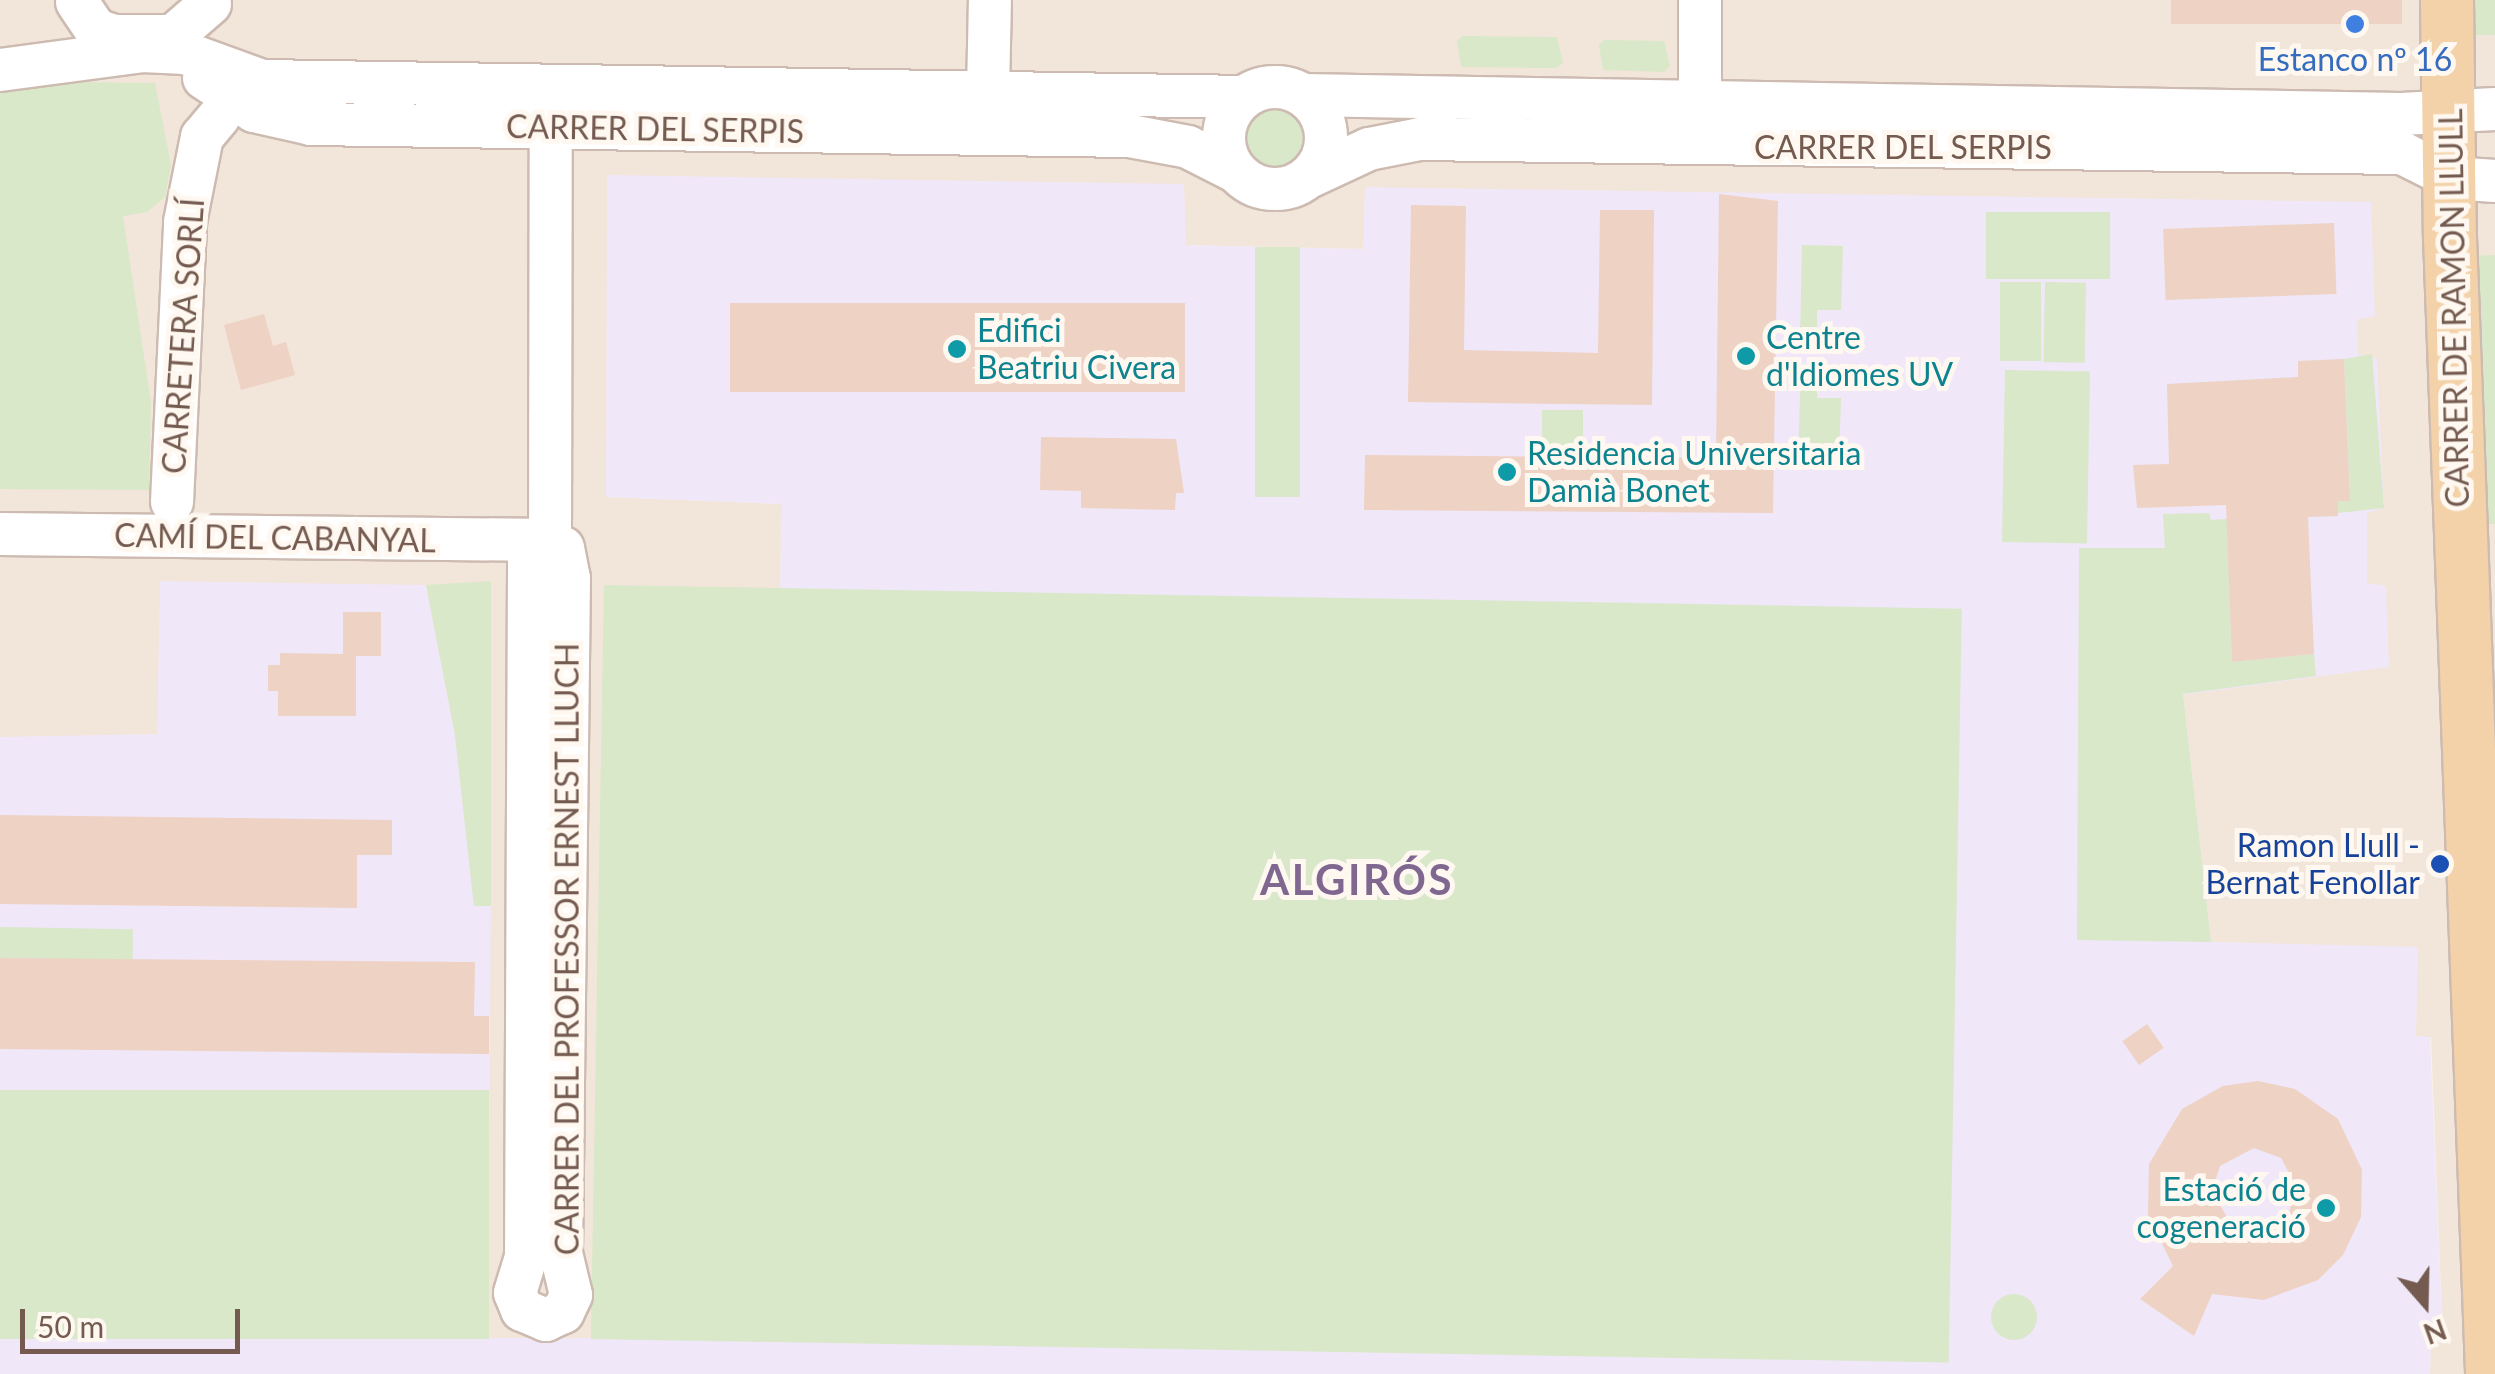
<!DOCTYPE html>
<html>
<head>
<meta charset="utf-8">
<style>
  body { margin:0 }
  #map { position:relative; width:2495px; height:1374px; overflow:hidden; background:#fbf3ea; font-family:Lato,sans-serif }
  div>[style] { position:absolute }
  [style*='--x'] { left:calc(var(--x)*1px); top:calc(var(--y)*1px); width:calc(var(--w)*1px); rotate:calc(var(--a)*1deg) }
  .residential>* { inset:0; background:#f2e5d9 }
  .education>* { inset:0; background:#f0e7f8 }
  .green>* { inset:0; background:#d8e8c9; transform-origin:0 0 }
  .round { border-radius:50% }
  .building>* { inset:0; background:#eed2c4; transform-origin:0 0 }
  .roads { filter:drop-shadow(2px 0 #cdbbb1) drop-shadow(-2px 0 #cdbbb1) drop-shadow(0 2px #cdbbb1) drop-shadow(0 -2px #cdbbb1) }
  .minor>* { height:42px; margin:-21px; padding:0 21px; transform-origin:21px; border-radius:21px; background:#fff }
  .minor>.ring { margin:-21px; padding:0; box-sizing:content-box; background:none; border:42px solid #fff; border-radius:50% }
  .major>* { height:52px; margin:-26px; padding:0 26px; transform-origin:26px; border-radius:26px; background:#f4d2a9 }
  .dots>* { width:28px; height:28px; translate:-50% -50%; box-sizing:border-box; border:5px solid #fef8f1; border-radius:50% }
  span { translate:-50% -50%; white-space:nowrap; text-align:center; line-height:1.15; -webkit-text-stroke:10px #fef8f1; paint-order:stroke }
  .shop-label { font-size:32px; color:#366cbe }
  .street-label { font-size:32px; color:#745a4f }
  .culture-label { font-size:32px; color:#0d838f }
  .left { translate:0 -50%; text-align:left }
  .right { translate:-100% -50%; text-align:right }
  .transit-label { font-size:32px; color:#164399 }
  .district-label { font-size:42px; color:#7f6790; font-weight:700; letter-spacing:2.5px }
  .north { position:absolute; left:2375px; top:1254px; width:100px; height:100px; -webkit-text-stroke:8px #fef8f1; paint-order:stroke; rotate:160deg; font-size:28px; font-weight:700; line-height:40px; text-align:center; color:#745a4f }
  .north::after { content:''; display:block; margin:auto; width:35px; height:45px; background:#745a4f; clip-path:polygon(50% 0,100% 100%,50% 72%,0 100%) }
  .scale { position:absolute; left:20px; top:1309px; width:220px; height:45px; box-sizing:border-box; border:5px solid #745a4f; border-top:0; padding-left:12px; font-size:30px; line-height:35px; white-space:nowrap; color:#745a4f; -webkit-text-stroke:8px #fef8f1; paint-order:stroke }
</style>
</head>
<body>
<div id="map">
  <div class="residential">
    <i style="clip-path:polygon(0 0,2495px 0,2495px 1374px,2430px 1374px,2431px 1342px,2443px 1341px,2431px 1037px,2416px 1037px,2417px 948px,2211px 942px,2183px 694px,1977px 197px,1365px 188px,1364px 249px,1185px 245px,1184px 184px,606px 497px,782px 504px,780px 589px,604px 586px,601px 1339px,488px 1339px,489px 1091px,0 1114px)"></i>
  </div>
  <div class="education">
    <i style="clip-path:polygon(607px 175px,1184px 184px,1186px 245px,1363px 249px,1365px 187px,2371px 202px,2375px 316px,2357px 320px,2358px 354px,2377px 359px,2384px 508px,2367px 513px,2367px 583px,2386px 586px,2389px 667px,2183px 695px,2211px 942px,2418px 947px,2416px 1036px,2430px 1037px,2443px 1342px,2431px 1343px,2430px 1374px,0 1374px,0 737px,157px 734px,160px 581px,426px 585px,455px 735px,474px 905px,491px 906px,488px 1338px,601px 1338px,604px 585px,780px 589px,782px 504px,606px 497px)"></i>
  </div>
  <div class="green">
    <i style="left:2464px;top:0;width:31px;height:35px"></i>
    <i style="clip-path:polygon(1462px 36px,1557px 37px,1563px 63px,1556px 68px,1461px 67px,1457px 41px)"></i>
    <i style="clip-path:polygon(1604px 40px,1664px 41px,1670px 66px,1664px 72px,1603px 70px,1599px 45px)"></i>
    <i style="clip-path:polygon(0 81px,155px 83px,171px 165px,165px 197px,147px 212px,123px 216px,151px 403px,149px 490px,0 489px)"></i>
    <i class="round" style="left:1246px;top:106px;width:62px;height:62px"></i>
    <i style="left:1986px;top:212px;width:124px;height:67px"></i>
    <i style="clip-path:polygon(1802px 245px,1843px 246px,1841px 310px,1817px 310px,1817px 342px,1800px 341px)"></i>
    <i style="left:1255px;top:247px;width:45px;height:250px"></i>
    <i style="clip-path:polygon(2495px 255px,2495px 524px,2481px 524px,2468px 256px)"></i>
    <i style="left:2000px;top:282px;width:41px;height:79px"></i>
    <i style="left:2045px;top:282px;width:41px;height:80px;rotate:1deg"></i>
    <i style="clip-path:polygon(2372px 354px,2384px 508px,2338px 513px,2338px 501px,2350px 500px,2344px 359px)"></i>
    <i style="clip-path:polygon(1801px 366px,1817px 366px,1817px 398px,1841px 398px,1839px 462px,1798px 462px)"></i>
    <i style="left:2005px;top:370px;width:85px;height:172px;rotate:1deg"></i>
    <i style="left:1542px;top:410px;width:41px;height:38px"></i>
    <i style="clip-path:polygon(2209px 513px,2211px 520px,2227px 519px,2232px 662px,2314px 654px,2316px 676px,2183px 694px,2211px 942px,2077px 940px,2079px 548px,2165px 548px,2163px 514px)"></i>
    <i style="clip-path:polygon(491px 581px,491px 906px,474px 906px,455px 735px,426px 585px)"></i>
    <i style="left:604px;top:585px;width:1358px;height:754px;rotate:1deg"></i>
    <i style="left:0;top:927px;width:133px;height:31px;rotate:1deg"></i>
    <i style="left:489px;top:1090px;width:249px;height:490px;rotate:90deg"></i>
    <i class="round" style="left:1991px;top:1294px;width:46px;height:46px"></i>
  </div>
  <div class="building">
    <i style="left:2171px;top:0;width:231px;height:24px"></i>
    <i style="clip-path:polygon(1719px 194px,1778px 201px,1773px 513px,1364px 510px,1365px 455px,1716px 458px)"></i>
    <i style="clip-path:polygon(1411px 205px,1466px 206px,1464px 350px,1598px 353px,1600px 210px,1654px 210px,1652px 405px,1408px 402px)"></i>
    <i style="left:2334px;top:223px;width:71px;height:171px;rotate:88deg"></i>
    <i style="left:730px;top:303px;width:455px;height:89px"></i>
    <i style="clip-path:polygon(264px 314px,273px 346px,286px 342px,295px 375px,241px 390px,224px 325px)"></i>
    <i style="clip-path:polygon(2344px 359px,2350px 501px,2338px 501px,2338px 516px,2308px 517px,2314px 654px,2232px 662px,2226px 505px,2137px 508px,2133px 465px,2169px 464px,2167px 384px,2298px 377px,2298px 361px)"></i>
    <i style="clip-path:polygon(1041px 437px,1176px 439px,1184px 493px,1176px 493px,1175px 510px,1081px 508px,1081px 491px,1040px 490px)"></i>
    <i style="clip-path:polygon(343px 612px,381px 612px,381px 656px,356px 656px,356px 716px,278px 716px,278px 691px,268px 691px,268px 665px,280px 665px,280px 653px,343px 654px)"></i>
    <i style="clip-path:polygon(0 815px,392px 820px,392px 855px,357px 855px,357px 908px,0 904px)"></i>
    <i style="clip-path:polygon(0 958px,475px 962px,474px 1016px,489px 1016px,489px 1054px,0 1049px)"></i>
    <i style="left:2147px;top:1024px;width:29px;height:30px;rotate:55deg"></i>
    <i style="clip-path:polygon(evenodd,2258px 1081px,2295px 1089px,2338px 1119px,2362px 1170px,2361px 1217px,2343px 1255px,2318px 1280px,2264px 1300px,2212px 1294px,2194px 1336px,2140px 1299px,2173px 1266px,2148px 1215px,2149px 1164px,2182px 1109px,2223px 1086px,2258px 1081px,2254px 1148px,2281px 1158px,2294px 1182px,2290px 1210px,2256px 1231px,2231px 1224px,2212px 1191px,2220px 1166px,2254px 1148px)"></i>
  </div>
  <div class="roads">
    <div class="minor">
      <i style="--x:77;--y:2;--w:34;--a:56"></i>
      <i style="--x:96;--y:30;--w:19;--a:18"></i>
      <i style="--x:114;--y:36;--w:59;--a:0"></i>
      <i style="--x:173;--y:36;--w:49;--a:-40.9"></i>
      <i style="--x:0;--y:70;--w:143;--a:-7.6"></i>
      <i style="--x:142;--y:51;--w:43;--a:2.7"></i>
      <i style="--x:185;--y:53;--w:82;--a:20"></i>
      <i style="--x:262;--y:81;--w:982;--a:0.93"></i>
      <i style="--x:204;--y:78;--w:60;--a:33.4"></i>
      <i style="--x:254;--y:111;--w:58;--a:12.8"></i>
      <i style="--x:311;--y:124;--w:819;--a:0.84"></i>
      <i style="--x:1130;--y:136;--w:59;--a:10.7"></i>
      <i style="--x:1188;--y:147;--w:53;--a:27.1"></i>
      <i class="ring" style="left:1224px;top:87px;width:60px;height:60px"></i>
      <i style="--x:988;--y:93;--w:93;--a:-88.8"></i>
      <i style="--x:1303;--y:95;--w:1098;--a:0.99"></i>
      <i style="--x:2401;--y:114;--w:94;--a:-3"></i>
      <i style="--x:1700;--y:101;--w:101;--a:-90"></i>
      <i style="--x:1311;--y:176;--w:64;--a:-25"></i>
      <i style="--x:1369;--y:149;--w:52;--a:-11.1"></i>
      <i style="--x:1420;--y:139;--w:982;--a:0.82"></i>
      <i style="--x:2402;--y:153;--w:56;--a:26.6"></i>
      <i style="--x:2452;--y:178;--w:43;--a:4"></i>
      <i style="--x:172;--y:502;--w:280;--a:-87.3"></i>
      <i style="--x:185;--y:222;--w:87;--a:-78.7"></i>
      <i style="--x:202;--y:137;--w:26;--a:-50"></i>
      <i style="--x:0;--y:534;--w:550;--a:0.63"></i>
      <i style="--x:550;--y:540;--w:15;--a:32"></i>
      <i style="--x:563;--y:548;--w:31;--a:79"></i>
      <i style="--x:569;--y:578;--w:675;--a:90.68"></i>
      <i style="--x:561;--y:1253;--w:43;--a:76.6"></i>
      <i style="--x:571;--y:1295;--w:19;--a:115"></i>
      <i style="--x:563;--y:1312;--w:19;--a:155"></i>
      <i style="--x:546;--y:1320;--w:26;--a:-157"></i>
      <i style="--x:522;--y:1310;--w:18;--a:-112"></i>
      <i style="--x:515;--y:1293;--w:37;--a:-73"></i>
      <i style="--x:526;--y:1258;--w:698;--a:-89.75"></i>
      <i style="--x:529;--y:560;--w:15;--a:-67"></i>
      <i style="--x:535;--y:546;--w:16;--a:-22"></i>
      <i style="--x:550;--y:540;--w:412;--a:-89.9"></i>
    </div>
    <div class="major">
      <i style="--x:2447;--y:0;--w:237;--a:89.3"></i>
      <i style="--x:2450;--y:237;--w:1138;--a:87.88"></i>
    </div>
  </div>
  <div class="dots">
    <i style="left:2355px;top:24px;background:#3f7fe0"></i>
    <i style="left:957px;top:349px;background:#0f9aa8"></i>
    <i style="left:1746px;top:356px;background:#0f9aa8"></i>
    <i style="left:1507px;top:472px;background:#0f9aa8"></i>
    <i style="left:2440px;top:864px;background:#1a4fb4"></i>
    <i style="left:2326px;top:1208px;background:#0f9aa8"></i>
  </div>
  <div class="shop-label">
    <span style="left:2355px;top:59px">Estanco nº 16</span>
  </div>
  <div class="street-label">
    <span style="left:655px;top:129px;rotate:1deg">CARRER DEL SERPIS</span>
    <span style="left:1903px;top:147px">CARRER DEL SERPIS</span>
    <span style="left:2454px;top:308px;rotate:-91deg">CARRER DE RAMON LLULL</span>
    <span style="left:183px;top:336px;rotate:-86deg">CARRETERA SORLÍ</span>
    <span style="left:275px;top:538px;rotate:1deg">CAMÍ DEL CABANYAL</span>
    <span style="left:567px;top:949px;rotate:-90deg">CARRER DEL PROFESSOR ERNEST LLUCH</span>
  </div>
  <div class="culture-label">
    <span class="left" style="left:977px;top:349px">Edifici<br>Beatriu Civera</span>
    <span class="left" style="left:1766px;top:356px">Centre<br>d'Idiomes UV</span>
    <span class="left" style="left:1527px;top:472px">Residencia Universitaria<br>Damià Bonet</span>
    <span class="right" style="left:2306px;top:1208px">Estació de<br>cogeneració</span>
  </div>
  <div class="transit-label">
    <span class="right" style="left:2420px;top:864px">Ramon Llull -<br>Bernat Fenollar</span>
  </div>
  <div class="district-label">
    <span style="left:1357px;top:879px">ALGIRÓS</span>
  </div>
  <div class="north">N</div>
  <div class="scale">50 m</div>
</div>
</body>
</html>
